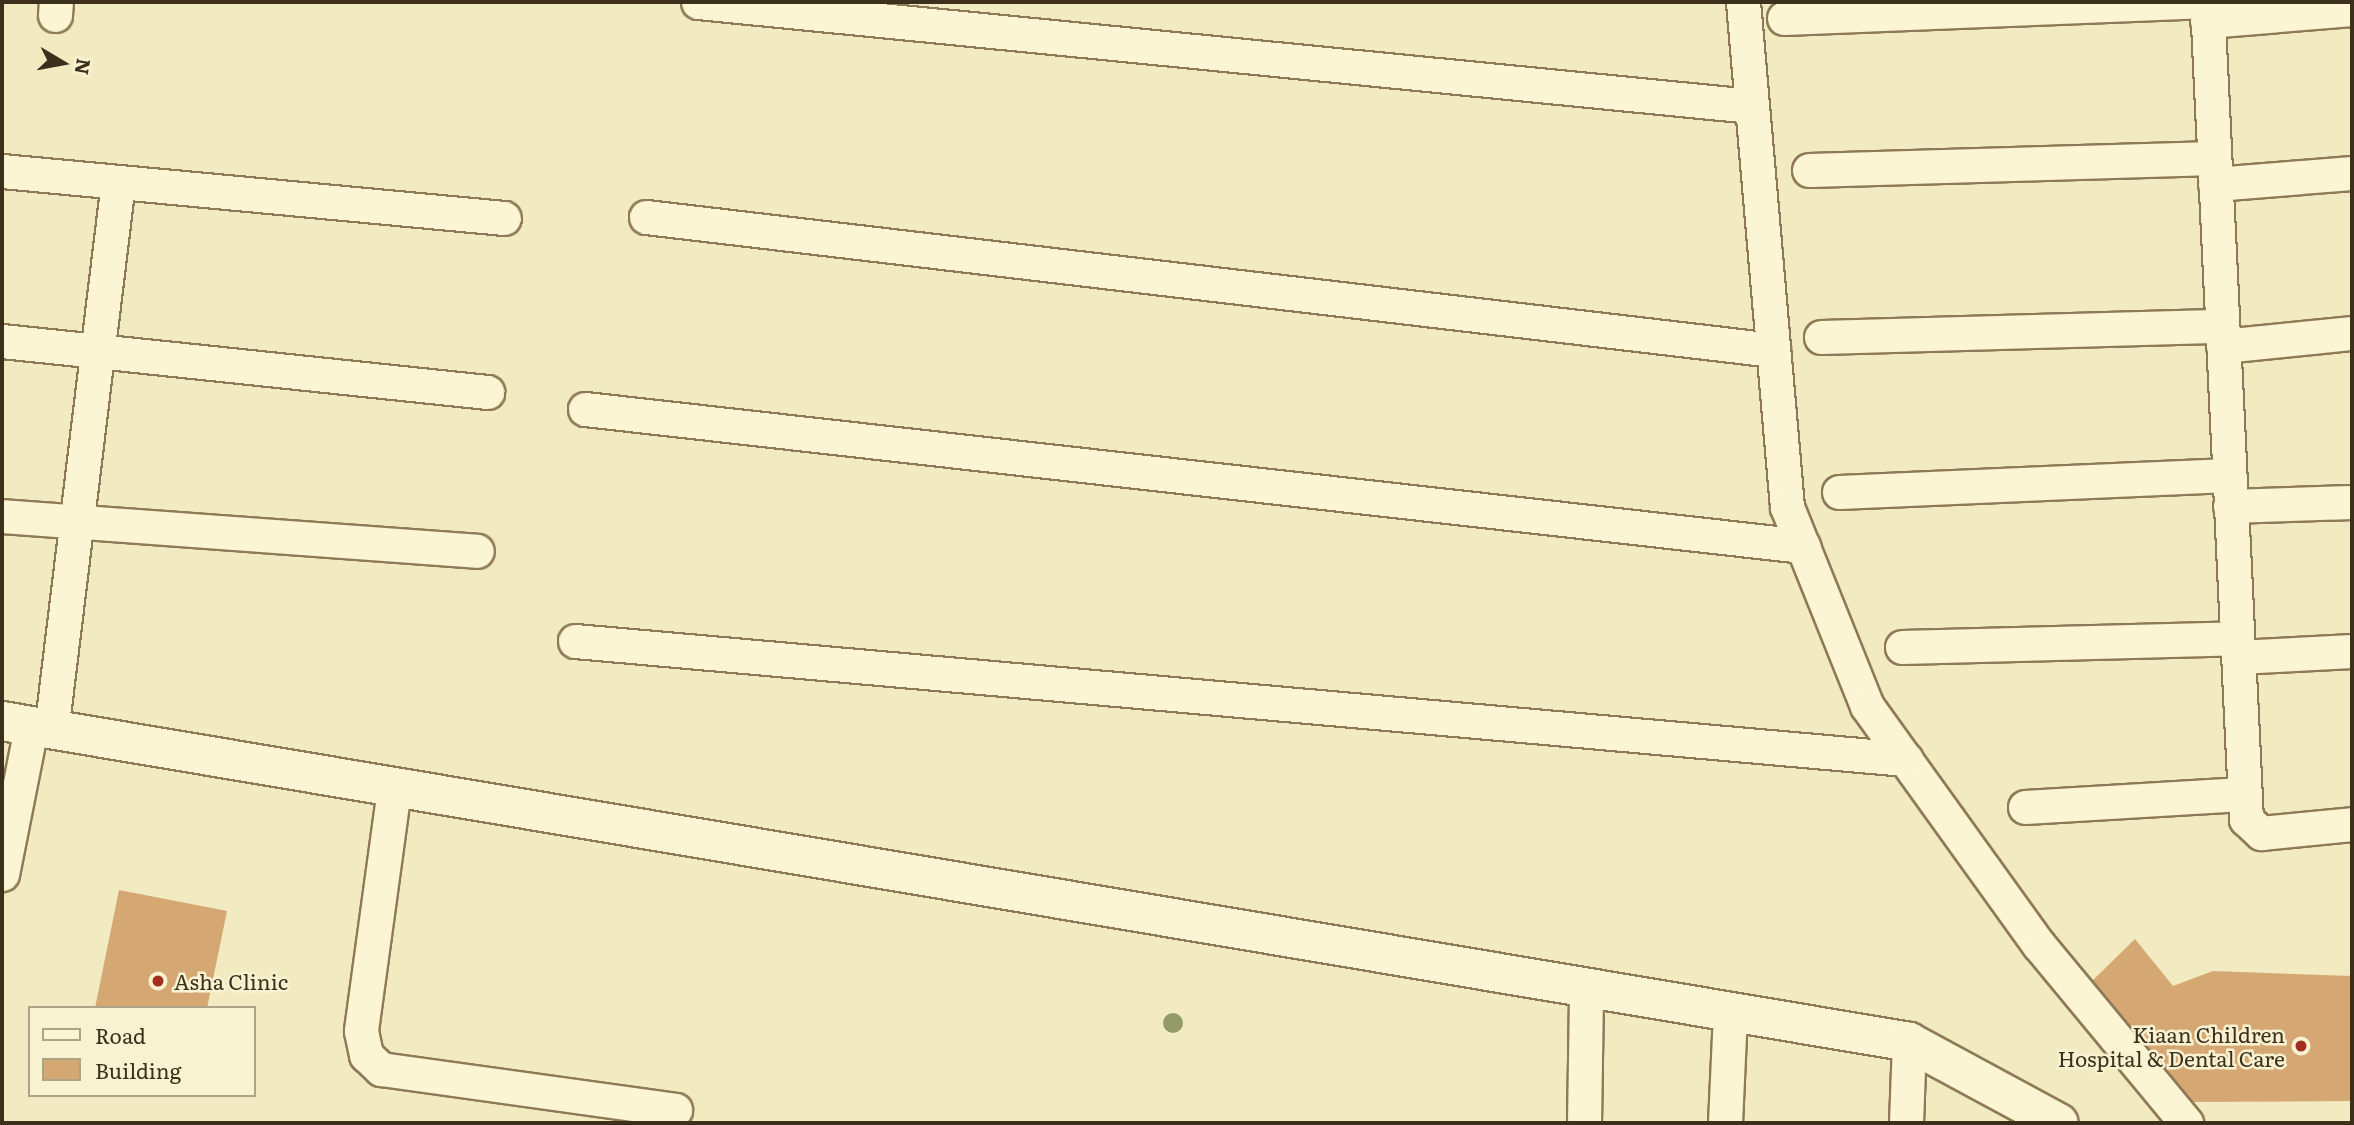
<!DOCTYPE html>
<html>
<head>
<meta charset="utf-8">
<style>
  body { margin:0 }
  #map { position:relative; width:2354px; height:1125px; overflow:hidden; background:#f2eac0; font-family:Literata,serif }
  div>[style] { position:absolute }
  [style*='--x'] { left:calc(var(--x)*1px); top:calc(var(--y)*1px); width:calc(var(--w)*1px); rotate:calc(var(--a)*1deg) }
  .building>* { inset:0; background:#d5a772 }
  .roads { filter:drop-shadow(2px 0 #8e7a56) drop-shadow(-2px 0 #8e7a56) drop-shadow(0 2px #8e7a56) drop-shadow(0 -2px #8e7a56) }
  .minor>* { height:33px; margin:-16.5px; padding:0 16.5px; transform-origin:16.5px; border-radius:16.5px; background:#fcf5d4 }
  .tertiary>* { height:38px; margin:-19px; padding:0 19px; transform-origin:19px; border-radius:19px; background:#fcf5d4 }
  .trees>* { width:20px; height:20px; margin:-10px; border-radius:50%; background:#939b68 }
  .dots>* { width:19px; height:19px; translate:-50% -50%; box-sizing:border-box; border:4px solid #f9f2d0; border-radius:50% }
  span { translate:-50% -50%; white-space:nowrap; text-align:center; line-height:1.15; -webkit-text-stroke:5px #f9f2d0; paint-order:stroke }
  .poi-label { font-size:21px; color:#3c2f1c }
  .left { translate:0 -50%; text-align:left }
  .right { translate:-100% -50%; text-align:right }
  .frame { position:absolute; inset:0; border:4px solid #3c2f1c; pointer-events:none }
  .legend { position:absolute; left:28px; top:1006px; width:228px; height:91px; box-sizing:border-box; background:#f9f2d0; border:2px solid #ada488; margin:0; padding:9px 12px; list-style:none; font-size:21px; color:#3c2f1c }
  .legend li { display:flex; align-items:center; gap:14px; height:35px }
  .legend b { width:35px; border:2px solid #ada488 }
  .north { position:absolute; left:28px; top:28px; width:70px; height:70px; -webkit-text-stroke:5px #f9f2d0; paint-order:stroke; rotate:100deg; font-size:19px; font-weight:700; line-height:28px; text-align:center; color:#3c2f1c }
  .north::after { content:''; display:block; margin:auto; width:24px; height:32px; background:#3c2f1c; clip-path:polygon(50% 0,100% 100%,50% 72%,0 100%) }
</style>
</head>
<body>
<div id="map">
  <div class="building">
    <i style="clip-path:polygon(119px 890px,227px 911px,207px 1008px,95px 1008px)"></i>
    <i style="clip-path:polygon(2135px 939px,2173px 986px,2213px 971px,2352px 976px,2352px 1101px,2190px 1102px,2089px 984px)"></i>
  </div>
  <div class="roads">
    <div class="minor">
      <i style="--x:698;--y:2;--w:1059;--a:5.64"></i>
      <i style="--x:1743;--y:2;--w:507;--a:85.02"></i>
      <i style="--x:1787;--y:507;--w:214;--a:68.1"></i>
      <i style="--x:1867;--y:706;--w:294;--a:54.3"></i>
      <i style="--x:2039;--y:945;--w:231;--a:50.4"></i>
      <i style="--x:2207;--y:2;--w:818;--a:87.27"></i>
      <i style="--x:2246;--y:819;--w:21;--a:43"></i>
      <i style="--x:2261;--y:833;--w:91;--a:-5.6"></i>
      <i style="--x:55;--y:15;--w:13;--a:-86"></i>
      <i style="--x:1784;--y:18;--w:405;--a:-2.3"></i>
      <i style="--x:2207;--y:21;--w:145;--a:-4.7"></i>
      <i style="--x:1809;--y:170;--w:405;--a:-1.7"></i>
      <i style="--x:2;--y:171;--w:504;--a:5.35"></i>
      <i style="--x:2215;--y:184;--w:137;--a:-4.6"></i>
      <i style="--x:646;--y:217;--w:1135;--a:6.73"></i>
      <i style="--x:1821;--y:337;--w:401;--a:-1.6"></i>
      <i style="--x:2;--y:341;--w:488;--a:6"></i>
      <i style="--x:2223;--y:346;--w:130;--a:-5.8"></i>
      <i style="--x:585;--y:409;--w:1226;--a:6.42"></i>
      <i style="--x:1839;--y:492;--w:390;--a:-2.5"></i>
      <i style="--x:2230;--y:506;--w:122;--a:-1.9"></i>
      <i style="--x:2;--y:516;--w:476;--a:4.2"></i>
      <i style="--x:575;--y:641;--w:1336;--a:5.07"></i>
      <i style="--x:1902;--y:647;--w:335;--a:-1.5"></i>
      <i style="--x:2238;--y:657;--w:114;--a:-3"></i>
      <i style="--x:51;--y:731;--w:553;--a:-83.04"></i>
      <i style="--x:394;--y:789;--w:244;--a:97.8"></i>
      <i style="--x:361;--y:1031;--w:25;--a:78"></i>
      <i style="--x:366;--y:1055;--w:21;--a:43"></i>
      <i style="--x:381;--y:1069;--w:297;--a:7.9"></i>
      <i style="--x:2025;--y:807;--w:218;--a:-3.4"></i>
      <i style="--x:2;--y:874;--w:150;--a:-78.8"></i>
      <i style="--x:1584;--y:1123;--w:131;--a:-89.1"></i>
      <i style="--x:1725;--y:1123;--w:109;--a:-87.4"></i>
      <i style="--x:1906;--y:1123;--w:81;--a:-87.9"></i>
    </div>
    <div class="tertiary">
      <i style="--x:2;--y:721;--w:1934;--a:9.55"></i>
      <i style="--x:1909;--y:1042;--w:170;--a:28.4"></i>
    </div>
  </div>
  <div class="trees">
    <i style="left:1173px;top:1023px"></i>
  </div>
  <div class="dots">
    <i style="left:158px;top:981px;background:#a32f1f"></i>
    <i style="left:2301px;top:1046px;background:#a32f1f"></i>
  </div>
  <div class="poi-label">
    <span class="left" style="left:174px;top:981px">Asha Clinic</span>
    <span class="right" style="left:2285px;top:1046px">Kiaan Children<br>Hospital &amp; Dental Care</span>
  </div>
  <div class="frame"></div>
  <ul class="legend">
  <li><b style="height:9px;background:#fcf5d4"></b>Road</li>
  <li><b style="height:19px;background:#d5a772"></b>Building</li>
  </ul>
  <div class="north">N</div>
</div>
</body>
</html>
